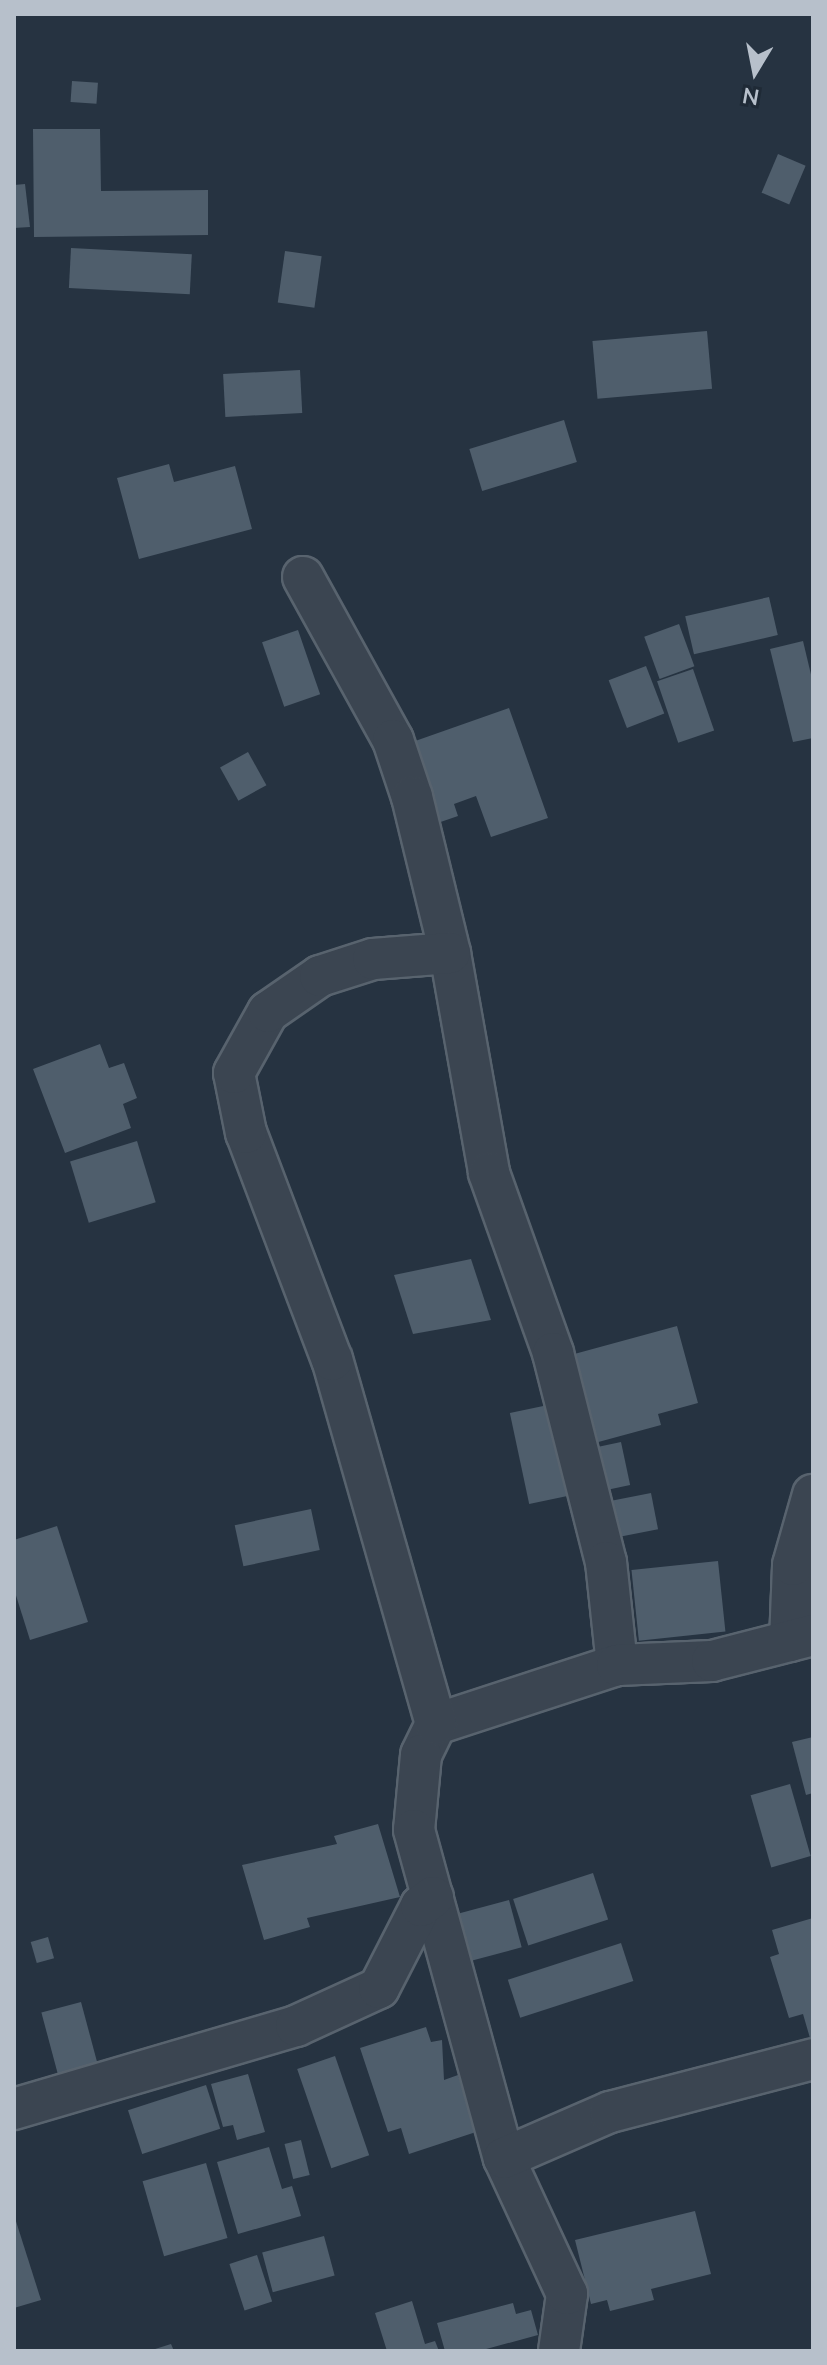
<!DOCTYPE html>
<html>
<head>
<meta charset="utf-8">
<style>
  body { margin:0 }
  #map { position:relative; width:827px; height:2365px; overflow:hidden; background:#263341; font-family:"Nunito Sans",sans-serif }
  div>[style] { position:absolute }
  [style*='--x'] { left:calc(var(--x)*1px); top:calc(var(--y)*1px); width:calc(var(--w)*1px); rotate:calc(var(--a)*1deg) }
  .building>* { inset:0; background:#4f5e6c; transform-origin:0 0 }
  .roads { filter:drop-shadow(2px 0 #58636e) drop-shadow(-2px 0 #58636e) drop-shadow(0 2px #58636e) drop-shadow(0 -2px #58636e) }
  .street>* { height:40px; margin:-20px; padding:0 20px; transform-origin:20px; border-radius:20px; background:#3b4551 }
  span { translate:-50% -50%; white-space:nowrap; text-align:center; line-height:1.15; -webkit-text-stroke:6px #1f2a36; paint-order:stroke }
  .frame { position:absolute; inset:0; border:16px solid #b7c0cb; pointer-events:none }
  .north { position:absolute; left:715px; top:32px; width:80px; height:80px; -webkit-text-stroke:6px #1f2a36; paint-order:stroke; rotate:190deg; font-size:22px; font-weight:700; line-height:32px; text-align:center; color:#b7c0cb }
  .north::after { content:''; display:block; margin:auto; width:28px; height:36px; background:#b7c0cb; clip-path:polygon(50% 0,100% 100%,50% 72%,0 100%) }
</style>
</head>
<body>
<div id="map">
  <div class="building">
    <i style="left:72px;top:81px;width:26px;height:21px;rotate:4deg"></i>
    <i style="clip-path:polygon(33px 129px,100px 129px,101px 191px,208px 190px,208px 235px,34px 237px)"></i>
    <i style="left:778px;top:154px;width:30px;height:42px;rotate:23deg"></i>
    <i style="clip-path:polygon(25px 184px,30px 227px,14px 228px,14px 185px)"></i>
    <i style="left:71px;top:248px;width:121px;height:40px;rotate:3deg"></i>
    <i style="left:285px;top:251px;width:37px;height:52px;rotate:8deg"></i>
    <i style="left:707px;top:331px;width:58px;height:115px;rotate:85deg"></i>
    <i style="left:300px;top:370px;width:43px;height:77px;rotate:87deg"></i>
    <i style="left:564px;top:420px;width:44px;height:99px;rotate:73deg"></i>
    <i style="clip-path:polygon(169px 464px,174px 482px,235px 466px,252px 529px,139px 559px,117px 478px)"></i>
    <i style="left:769px;top:597px;width:39px;height:86px;rotate:77deg"></i>
    <i style="left:679px;top:624px;width:45px;height:37px;rotate:70deg"></i>
    <i style="left:298px;top:630px;width:68px;height:38px;rotate:71deg"></i>
    <i style="clip-path:polygon(803px 641px,813px 683px,813px 738px,793px 742px,770px 649px)"></i>
    <i style="left:646px;top:666px;width:51px;height:40px;rotate:69deg"></i>
    <i style="left:693px;top:669px;width:65px;height:38px;rotate:71deg"></i>
    <i style="clip-path:polygon(509px 708px,548px 818px,491px 837px,476px 796px,454px 804px,458px 816px,429px 826px,401px 746px)"></i>
    <i style="left:248px;top:752px;width:38px;height:32px;rotate:61deg"></i>
    <i style="clip-path:polygon(100px 1044px,109px 1068px,124px 1063px,137px 1098px,123px 1104px,131px 1128px,65px 1153px,33px 1069px)"></i>
    <i style="left:137px;top:1141px;width:64px;height:70px;rotate:73deg"></i>
    <i style="clip-path:polygon(471px 1259px,491px 1320px,413px 1334px,394px 1275px)"></i>
    <i style="clip-path:polygon(677px 1326px,698px 1403px,658px 1414px,661px 1425px,591px 1444px,567px 1356px)"></i>
    <i style="left:548px;top:1405px;width:93px;height:39px;rotate:78deg"></i>
    <i style="left:621px;top:1442px;width:44px;height:41px;rotate:78deg"></i>
    <i style="left:651px;top:1493px;width:37px;height:52px;rotate:79deg"></i>
    <i style="left:311px;top:1509px;width:42px;height:78px;rotate:78deg"></i>
    <i style="clip-path:polygon(57px 1526px,88px 1622px,30px 1640px,14px 1589px,14px 1540px)"></i>
    <i style="left:718px;top:1561px;width:71px;height:87px;rotate:84deg"></i>
    <i style="clip-path:polygon(813px 1737px,813px 1793px,806px 1795px,792px 1742px)"></i>
    <i style="left:790px;top:1784px;width:75px;height:41px;rotate:74deg"></i>
    <i style="clip-path:polygon(378px 1824px,400px 1897px,307px 1918px,310px 1927px,264px 1940px,242px 1865px,337px 1844px,334px 1836px)"></i>
    <i style="left:593px;top:1873px;width:49px;height:84px;rotate:72deg"></i>
    <i style="left:509px;top:1900px;width:49px;height:53px;rotate:75deg"></i>
    <i style="clip-path:polygon(813px 1918px,813px 2045px,812px 2045px,803px 2014px,789px 2018px,770px 1957px,779px 1954px,772px 1930px)"></i>
    <i style="left:48px;top:1937px;width:22px;height:18px;rotate:74deg"></i>
    <i style="left:621px;top:1943px;width:40px;height:119px;rotate:72deg"></i>
    <i style="left:81px;top:2002px;width:80px;height:41px;rotate:75deg"></i>
    <i style="clip-path:polygon(426px 2027px,431px 2042px,442px 2040px,444px 2080px,458px 2075px,476px 2132px,409px 2154px,401px 2128px,388px 2132px,360px 2048px)"></i>
    <i style="left:335px;top:2056px;width:105px;height:40px;rotate:71deg"></i>
    <i style="clip-path:polygon(248px 2074px,265px 2132px,237px 2140px,233px 2125px,223px 2127px,211px 2084px)"></i>
    <i style="left:206px;top:2085px;width:46px;height:82px;rotate:72deg"></i>
    <i style="left:301px;top:2140px;width:36px;height:17px;rotate:76deg"></i>
    <i style="clip-path:polygon(269px 2147px,282px 2189px,292px 2186px,301px 2216px,238px 2234px,217px 2162px)"></i>
    <i style="left:206px;top:2163px;width:78px;height:66px;rotate:74deg"></i>
    <i style="clip-path:polygon(695px 2211px,711px 2274px,651px 2289px,654px 2300px,610px 2311px,607px 2300px,591px 2304px,575px 2240px)"></i>
    <i style="clip-path:polygon(14px 2215px,41px 2300px,14px 2308px)"></i>
    <i style="left:324px;top:2236px;width:41px;height:64px;rotate:75deg"></i>
    <i style="left:257px;top:2255px;width:49px;height:29px;rotate:72deg"></i>
    <i style="clip-path:polygon(412px 2301px,425px 2344px,435px 2341px,439px 2351px,387px 2351px,375px 2313px)"></i>
    <i style="clip-path:polygon(513px 2303px,516px 2314px,531px 2310px,538px 2335px,479px 2351px,445px 2351px,437px 2323px)"></i>
    <i style="clip-path:polygon(171px 2344px,174px 2351px,152px 2351px,152px 2350px)"></i>
  </div>
  <div class="roads">
    <div class="street">
      <i style="--x:303;--y:577;--w:186;--a:61.1"></i>
      <i style="--x:393;--y:740;--w:60;--a:71.6"></i>
      <i style="--x:412;--y:797;--w:161;--a:76.3"></i>
      <i style="--x:450;--y:953;--w:223;--a:79.9"></i>
      <i style="--x:489;--y:1173;--w:191;--a:70.4"></i>
      <i style="--x:553;--y:1353;--w:216;--a:75.8"></i>
      <i style="--x:606;--y:1562;--w:104;--a:83.9"></i>
      <i style="--x:617;--y:1665;--w:190;--a:161.9"></i>
      <i style="--x:436;--y:1724;--w:34;--a:116"></i>
      <i style="--x:421;--y:1755;--w:75;--a:95.3"></i>
      <i style="--x:414;--y:1830;--w:340;--a:74.7"></i>
      <i style="--x:790;--y:1641;--w:76;--a:-87.7"></i>
      <i style="--x:793;--y:1565;--w:73;--a:-74.1"></i>
      <i style="--x:617;--y:1665;--w:95;--a:-2.4"></i>
      <i style="--x:712;--y:1661;--w:104;--a:-14.4"></i>
      <i style="--x:436;--y:1724;--w:379;--a:-105.9"></i>
      <i style="--x:332;--y:1360;--w:243;--a:-110.7"></i>
      <i style="--x:246;--y:1133;--w:61;--a:-101.3"></i>
      <i style="--x:234;--y:1073;--w:70;--a:-60.9"></i>
      <i style="--x:268;--y:1012;--w:63;--a:-34.7"></i>
      <i style="--x:320;--y:976;--w:56;--a:-17.8"></i>
      <i style="--x:373;--y:959;--w:77;--a:-4.5"></i>
      <i style="--x:14;--y:2109;--w:294;--a:-16.4"></i>
      <i style="--x:296;--y:2026;--w:91;--a:-24.6"></i>
      <i style="--x:379;--y:1988;--w:92;--a:-62.9"></i>
      <i style="--x:421;--y:1906;--w:15;--a:-37"></i>
      <i style="--x:559;--y:2351;--w:58;--a:-82"></i>
      <i style="--x:567;--y:2294;--w:150;--a:-114.9"></i>
      <i style="--x:504;--y:2158;--w:116;--a:-23.5"></i>
      <i style="--x:610;--y:2112;--w:210;--a:-14.6"></i>
    </div>
  </div>
  <div class="frame"></div>
  <div class="north">N</div>
</div>
</body>
</html>
